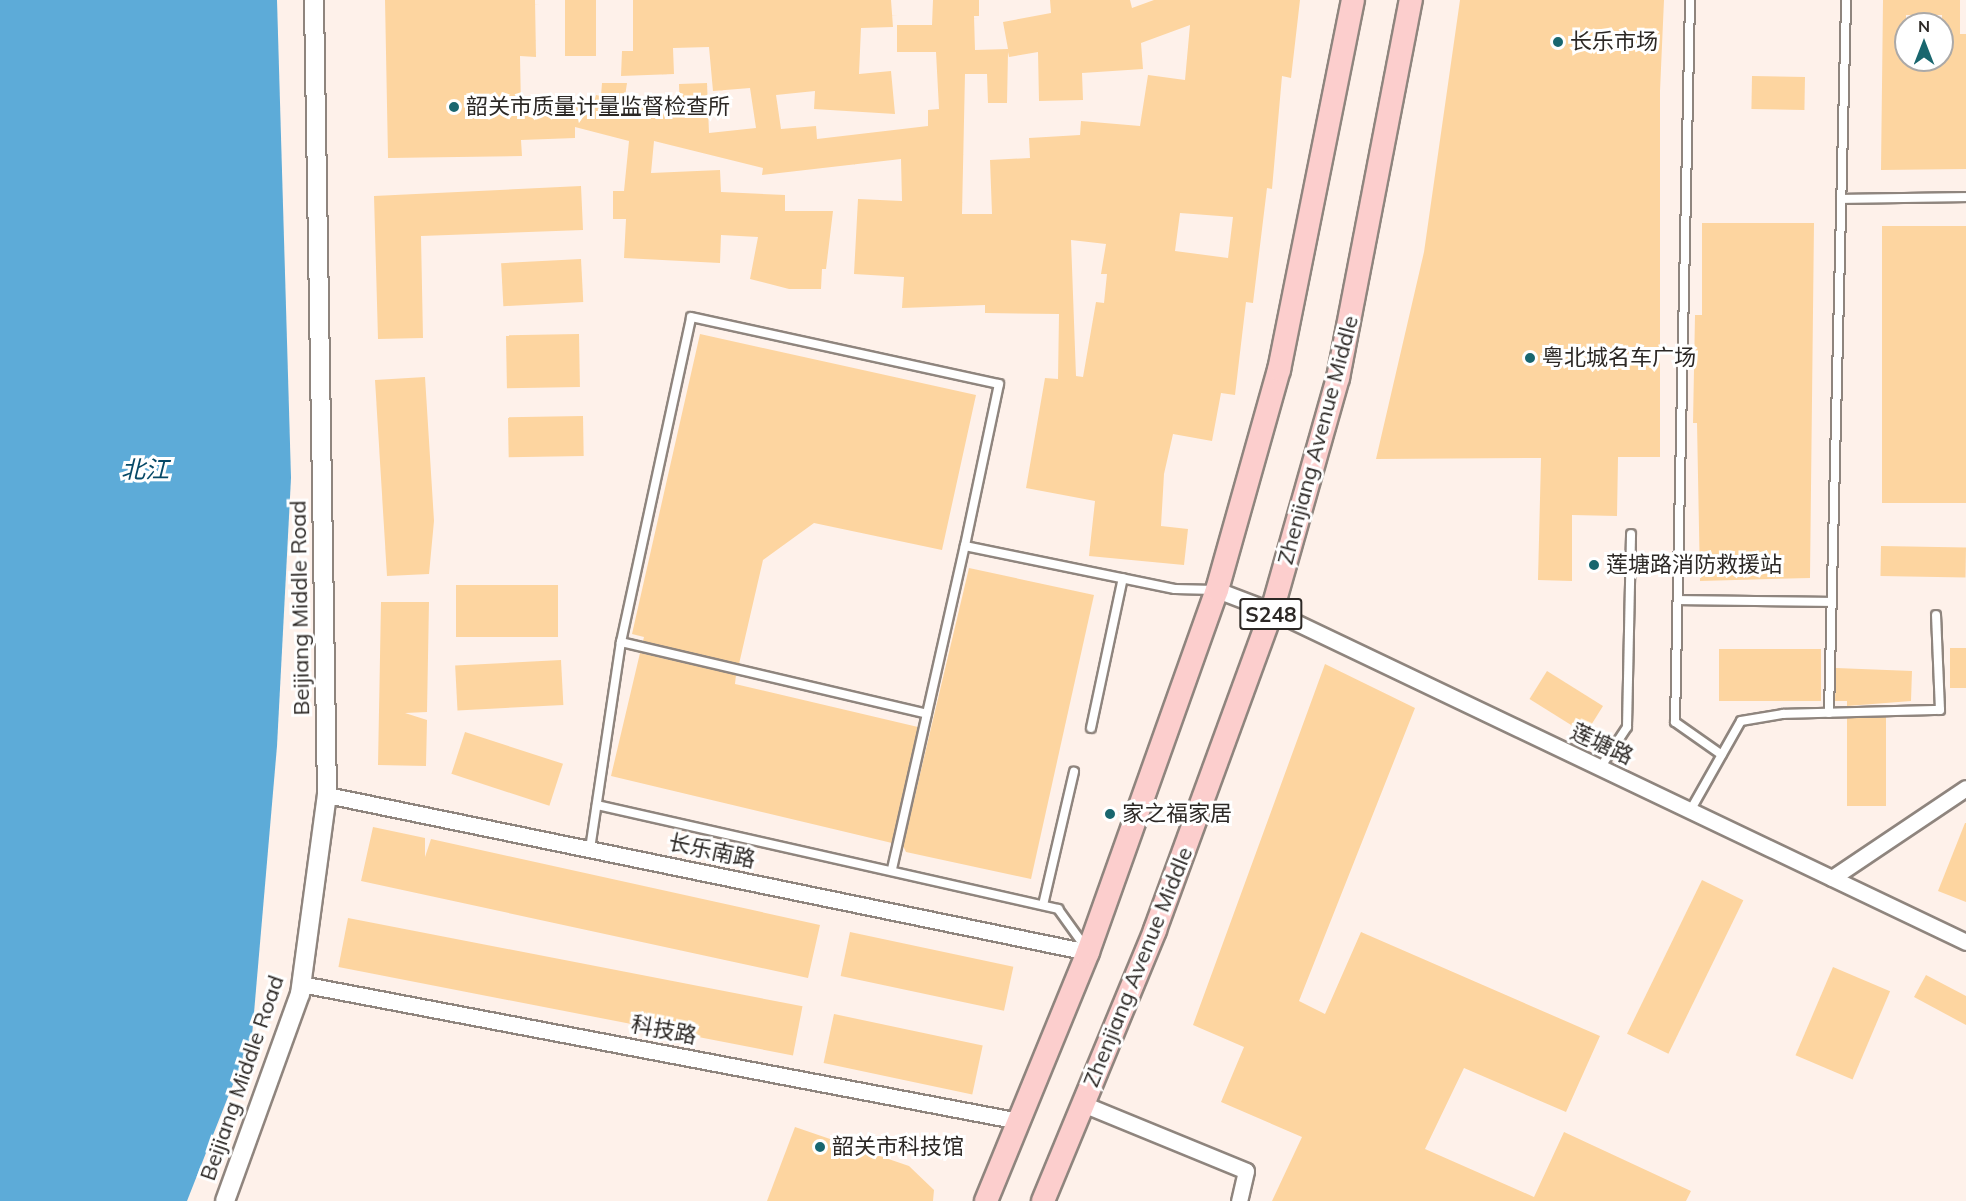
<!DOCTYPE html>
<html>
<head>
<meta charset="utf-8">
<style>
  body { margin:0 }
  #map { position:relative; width:1966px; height:1201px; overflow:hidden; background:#fef1ea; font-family:Mulish,"Noto Sans SC",sans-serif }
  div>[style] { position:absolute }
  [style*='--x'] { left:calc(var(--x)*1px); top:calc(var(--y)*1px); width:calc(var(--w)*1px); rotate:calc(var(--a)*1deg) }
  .water>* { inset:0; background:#5dabd8 }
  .building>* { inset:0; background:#fdd5a0; transform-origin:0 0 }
  .roads { filter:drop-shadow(2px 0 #8f857e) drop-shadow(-2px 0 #8f857e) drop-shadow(0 2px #8f857e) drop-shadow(0 -2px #8f857e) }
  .service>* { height:8px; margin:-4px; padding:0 4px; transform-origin:4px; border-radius:4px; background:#fff }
  .minor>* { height:15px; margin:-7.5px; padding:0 7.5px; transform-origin:7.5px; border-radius:7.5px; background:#fff }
  .tertiary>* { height:18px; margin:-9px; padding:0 9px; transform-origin:9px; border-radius:9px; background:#fff }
  .primary>* { height:22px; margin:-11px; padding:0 11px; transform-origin:11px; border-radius:11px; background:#fccecd }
  .dots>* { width:16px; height:16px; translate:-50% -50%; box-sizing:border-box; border:3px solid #fff; border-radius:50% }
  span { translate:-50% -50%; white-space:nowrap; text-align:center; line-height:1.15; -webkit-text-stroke:6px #fff; paint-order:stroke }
  .shield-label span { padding:2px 4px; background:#fff; border:2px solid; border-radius:4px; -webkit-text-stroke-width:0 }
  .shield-label { font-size:21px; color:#2c2825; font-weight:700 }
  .poi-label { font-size:22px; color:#2c2825 }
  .left { translate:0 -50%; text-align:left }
  .street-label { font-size:22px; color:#2c2825 }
  .water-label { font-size:24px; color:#064967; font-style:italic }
  .north { position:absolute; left:1894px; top:12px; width:60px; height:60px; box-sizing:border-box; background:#fff; border:2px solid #aba9a8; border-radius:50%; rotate:0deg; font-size:16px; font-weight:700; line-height:24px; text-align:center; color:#2c2825 }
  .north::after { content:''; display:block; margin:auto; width:21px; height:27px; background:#19666e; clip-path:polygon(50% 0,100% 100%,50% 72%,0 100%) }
</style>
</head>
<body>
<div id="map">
  <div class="water">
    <i style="clip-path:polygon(0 0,277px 0,291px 478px,277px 746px,252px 1036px,187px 1201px,0 1201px)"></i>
  </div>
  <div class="building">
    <i style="clip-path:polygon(evenodd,385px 0,535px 0,536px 57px,520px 56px,521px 108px,593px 106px,596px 95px,601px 96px,602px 83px,627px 83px,624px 103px,680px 116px,679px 84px,707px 83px,709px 133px,756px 128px,750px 88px,713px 91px,709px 47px,673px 48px,674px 74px,621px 76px,622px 51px,633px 51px,633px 0,891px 0,893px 27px,861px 28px,859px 74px,891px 71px,895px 114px,814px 109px,815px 91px,776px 95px,781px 129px,816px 126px,817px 139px,928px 126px,928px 110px,939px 109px,936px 52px,897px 52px,897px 25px,932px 25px,933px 0,979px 0,979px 16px,974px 16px,975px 50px,1008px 49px,1003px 22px,1051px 13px,1050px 0,1130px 0,1132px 8px,1154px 0,1300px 0,1291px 78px,1282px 76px,1272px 189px,1267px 188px,1253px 303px,1246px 302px,1235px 395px,1221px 393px,1212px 441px,1173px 434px,1164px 474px,1161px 526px,1188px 529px,1184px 565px,1089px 556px,1095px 501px,1026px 488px,1045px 378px,1058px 379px,1059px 314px,985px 313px,985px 305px,902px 308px,904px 277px,854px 274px,858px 199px,902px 201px,901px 159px,762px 175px,763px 168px,654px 141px,651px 173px,720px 170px,721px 192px,785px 195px,785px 211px,833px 211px,826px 269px,822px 269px,821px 289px,789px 289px,750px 279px,758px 237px,721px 235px,720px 263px,624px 258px,626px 219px,613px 219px,613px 191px,624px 191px,629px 141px,575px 127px,575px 138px,521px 140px,522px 156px,388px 158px,385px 0,1190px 25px,1185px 80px,1148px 75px,1140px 126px,1081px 121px,1080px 135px,1029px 138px,1030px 158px,990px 160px,992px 214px,962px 214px,965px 74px,987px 74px,988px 103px,1007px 103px,1008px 52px,1009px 57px,1038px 52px,1039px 101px,1083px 100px,1082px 73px,1143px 69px,1141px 43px,1190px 25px,385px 0,1180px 213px,1233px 217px,1228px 258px,1175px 251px,1180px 213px,385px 0,1071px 240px,1106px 244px,1101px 274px,1107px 274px,1104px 303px,1096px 302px,1083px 377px,1076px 376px,1071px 240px)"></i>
    <i style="left:565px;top:0;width:31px;height:56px"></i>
    <i style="clip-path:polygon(1460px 0,1664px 0,1660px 91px,1660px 457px,1618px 457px,1617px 516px,1572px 515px,1572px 581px,1538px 580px,1541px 458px,1376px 459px,1424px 252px)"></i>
    <i style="clip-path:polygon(evenodd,1883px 0,1960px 0,1960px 34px,1966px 34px,1966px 169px,1881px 170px,1883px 0,1906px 15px,1942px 15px,1942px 60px,1906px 60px,1906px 15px)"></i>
    <i style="left:1752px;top:76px;width:53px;height:33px;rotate:1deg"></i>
    <i style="clip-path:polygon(581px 186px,583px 230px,421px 236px,423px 338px,378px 339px,374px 196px)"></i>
    <i style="clip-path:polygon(1702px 223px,1814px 223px,1810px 578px,1700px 581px,1697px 423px,1693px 423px,1695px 315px,1702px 315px)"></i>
    <i style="left:1882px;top:226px;width:84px;height:277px"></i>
    <i style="left:581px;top:259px;width:43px;height:80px;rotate:87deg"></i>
    <i style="left:579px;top:334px;width:53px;height:73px;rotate:89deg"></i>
    <i style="clip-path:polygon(700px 334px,976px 395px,942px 550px,814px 523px,763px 560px,739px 664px,643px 641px,644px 637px,632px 634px)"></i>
    <i style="clip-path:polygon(425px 377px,434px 521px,429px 574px,387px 576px,375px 380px)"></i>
    <i style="left:583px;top:416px;width:40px;height:75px;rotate:89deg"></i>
    <i style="left:1881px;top:546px;width:85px;height:30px;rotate:1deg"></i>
    <i style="clip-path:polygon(969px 568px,1094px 595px,1031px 879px,906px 852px,903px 846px)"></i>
    <i style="left:456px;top:585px;width:102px;height:52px"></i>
    <i style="clip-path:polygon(381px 602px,429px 602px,427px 712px,405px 713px,427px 720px,426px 766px,378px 765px)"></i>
    <i style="left:1950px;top:648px;width:16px;height:40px"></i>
    <i style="left:1719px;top:649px;width:102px;height:52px"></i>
    <i style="clip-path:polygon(640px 653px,736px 675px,735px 684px,918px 727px,892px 843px,611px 776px)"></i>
    <i style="left:561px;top:660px;width:45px;height:106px;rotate:87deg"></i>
    <i style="clip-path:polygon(1325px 664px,1415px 708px,1299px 1001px,1325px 1014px,1361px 932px,1600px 1036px,1566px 1112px,1464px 1068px,1425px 1149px,1534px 1197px,1564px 1132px,1691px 1191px,1686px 1201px,1272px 1201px,1302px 1137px,1221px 1102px,1244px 1047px,1193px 1025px)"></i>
    <i style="clip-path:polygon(1836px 668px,1912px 671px,1911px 701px,1847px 706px,1847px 701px,1835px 701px)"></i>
    <i style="left:1547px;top:671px;width:66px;height:33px;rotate:32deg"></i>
    <i style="left:1886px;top:717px;width:89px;height:39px;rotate:90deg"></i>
    <i style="left:465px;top:732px;width:103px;height:44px;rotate:18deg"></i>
    <i style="clip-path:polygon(1965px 823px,1966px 823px,1966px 902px,1938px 891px)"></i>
    <i style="clip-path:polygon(373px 827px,425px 838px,425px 857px,431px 839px,820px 925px,808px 978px,361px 881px)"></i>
    <i style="left:1702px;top:880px;width:46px;height:171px;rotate:26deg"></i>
    <i style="left:348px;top:918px;width:463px;height:50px;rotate:11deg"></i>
    <i style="left:850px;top:932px;width:167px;height:45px;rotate:12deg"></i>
    <i style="left:1833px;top:967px;width:62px;height:96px;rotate:23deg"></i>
    <i style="clip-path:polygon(1926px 975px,1966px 996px,1966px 1025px,1914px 997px)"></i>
    <i style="left:834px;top:1014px;width:152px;height:50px;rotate:12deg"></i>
    <i style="clip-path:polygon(795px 1127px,909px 1166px,934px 1190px,933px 1201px,767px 1201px)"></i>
  </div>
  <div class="roads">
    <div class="service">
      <i style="--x:1690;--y:0;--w:722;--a:91.19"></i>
      <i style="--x:1675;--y:722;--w:57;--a:35.1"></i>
      <i style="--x:1841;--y:199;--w:125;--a:-0.9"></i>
      <i style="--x:1678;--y:600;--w:154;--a:0.7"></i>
      <i style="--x:621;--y:642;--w:314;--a:13.2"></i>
      <i style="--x:1829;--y:713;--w:713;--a:-88.63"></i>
      <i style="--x:1091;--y:728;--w:153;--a:-78"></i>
      <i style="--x:1600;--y:768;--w:49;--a:-56.6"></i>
      <i style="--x:1627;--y:727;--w:193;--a:-88.8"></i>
      <i style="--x:597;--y:805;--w:473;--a:12.7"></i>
      <i style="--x:1058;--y:909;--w:48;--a:54.3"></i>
      <i style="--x:1690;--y:811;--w:103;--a:-60.5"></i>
      <i style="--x:1741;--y:721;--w:43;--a:-9.5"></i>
      <i style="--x:1783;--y:714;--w:157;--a:-1.5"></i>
      <i style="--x:1940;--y:710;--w:95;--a:-92.4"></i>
      <i style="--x:590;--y:849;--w:209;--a:-81.5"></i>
      <i style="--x:621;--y:642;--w:332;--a:-77.8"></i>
      <i style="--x:691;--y:317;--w:315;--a:12.3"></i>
      <i style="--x:999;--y:384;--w:166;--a:101.9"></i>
      <i style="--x:965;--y:546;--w:214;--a:11.6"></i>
      <i style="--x:1175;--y:589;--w:40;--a:1.4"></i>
      <i style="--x:892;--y:869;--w:331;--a:-77.3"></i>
      <i style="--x:1043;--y:905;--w:137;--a:-76.9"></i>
    </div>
    <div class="minor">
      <i style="--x:1217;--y:590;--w:59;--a:20.9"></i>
      <i style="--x:1272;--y:611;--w:769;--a:25.5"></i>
      <i style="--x:327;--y:795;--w:777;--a:11.66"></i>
      <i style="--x:1832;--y:878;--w:161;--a:-33.9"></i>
      <i style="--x:301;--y:984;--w:731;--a:10.8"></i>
      <i style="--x:1083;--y:1104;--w:176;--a:22.3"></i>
      <i style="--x:1246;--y:1171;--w:31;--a:103"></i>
    </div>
    <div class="tertiary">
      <i style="--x:225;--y:1201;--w:220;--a:-70.1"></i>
      <i style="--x:300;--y:994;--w:201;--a:-82.3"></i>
      <i style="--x:327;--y:795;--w:795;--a:-90.94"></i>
    </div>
    <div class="primary">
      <i style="--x:986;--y:1201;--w:269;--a:-67.7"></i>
      <i style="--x:1088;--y:952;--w:384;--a:-70.4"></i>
      <i style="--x:1217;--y:590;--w:229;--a:-74.3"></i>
      <i style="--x:1279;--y:370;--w:377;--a:-78.7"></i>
      <i style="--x:1043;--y:1201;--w:293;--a:-67.5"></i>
      <i style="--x:1155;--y:930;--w:340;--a:-69.9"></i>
      <i style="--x:1272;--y:611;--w:242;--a:-74.2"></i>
      <i style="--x:1338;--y:378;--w:385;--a:-79.1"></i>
    </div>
  </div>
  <div class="dots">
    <i style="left:1558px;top:42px;background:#19666e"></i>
    <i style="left:454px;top:107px;background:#19666e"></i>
    <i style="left:1530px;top:358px;background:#19666e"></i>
    <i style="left:1594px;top:565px;background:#19666e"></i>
    <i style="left:1110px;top:814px;background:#19666e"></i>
    <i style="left:820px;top:1147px;background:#19666e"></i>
  </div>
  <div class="shield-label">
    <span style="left:1271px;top:614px">S248</span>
  </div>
  <div class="poi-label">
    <span class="left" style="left:1570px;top:42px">长乐市场</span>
    <span class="left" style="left:466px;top:107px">韶关市质量计量监督检查所</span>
    <span class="left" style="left:1542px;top:358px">粤北城名车广场</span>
    <span class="left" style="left:1606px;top:565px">莲塘路消防救援站</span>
    <span class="left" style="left:1122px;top:814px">家之福家居</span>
    <span class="left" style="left:832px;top:1147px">韶关市科技馆</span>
  </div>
  <div class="street-label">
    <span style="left:1318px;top:440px;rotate:-75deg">Zhenjiang Avenue Middle</span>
    <span style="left:300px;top:608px;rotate:-91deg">Beijiang Middle Road</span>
    <span style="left:1602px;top:744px;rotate:25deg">莲塘路</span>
    <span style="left:712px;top:851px;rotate:12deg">长乐南路</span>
    <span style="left:1138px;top:967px;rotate:-68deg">Zhenjiang Avenue Middle</span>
    <span style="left:664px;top:1030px;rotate:11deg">科技路</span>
    <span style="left:242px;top:1078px;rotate:-71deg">Beijiang Middle Road</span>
  </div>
  <div class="water-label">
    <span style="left:145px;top:470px">北江</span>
  </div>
  <div class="north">N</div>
</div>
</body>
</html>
